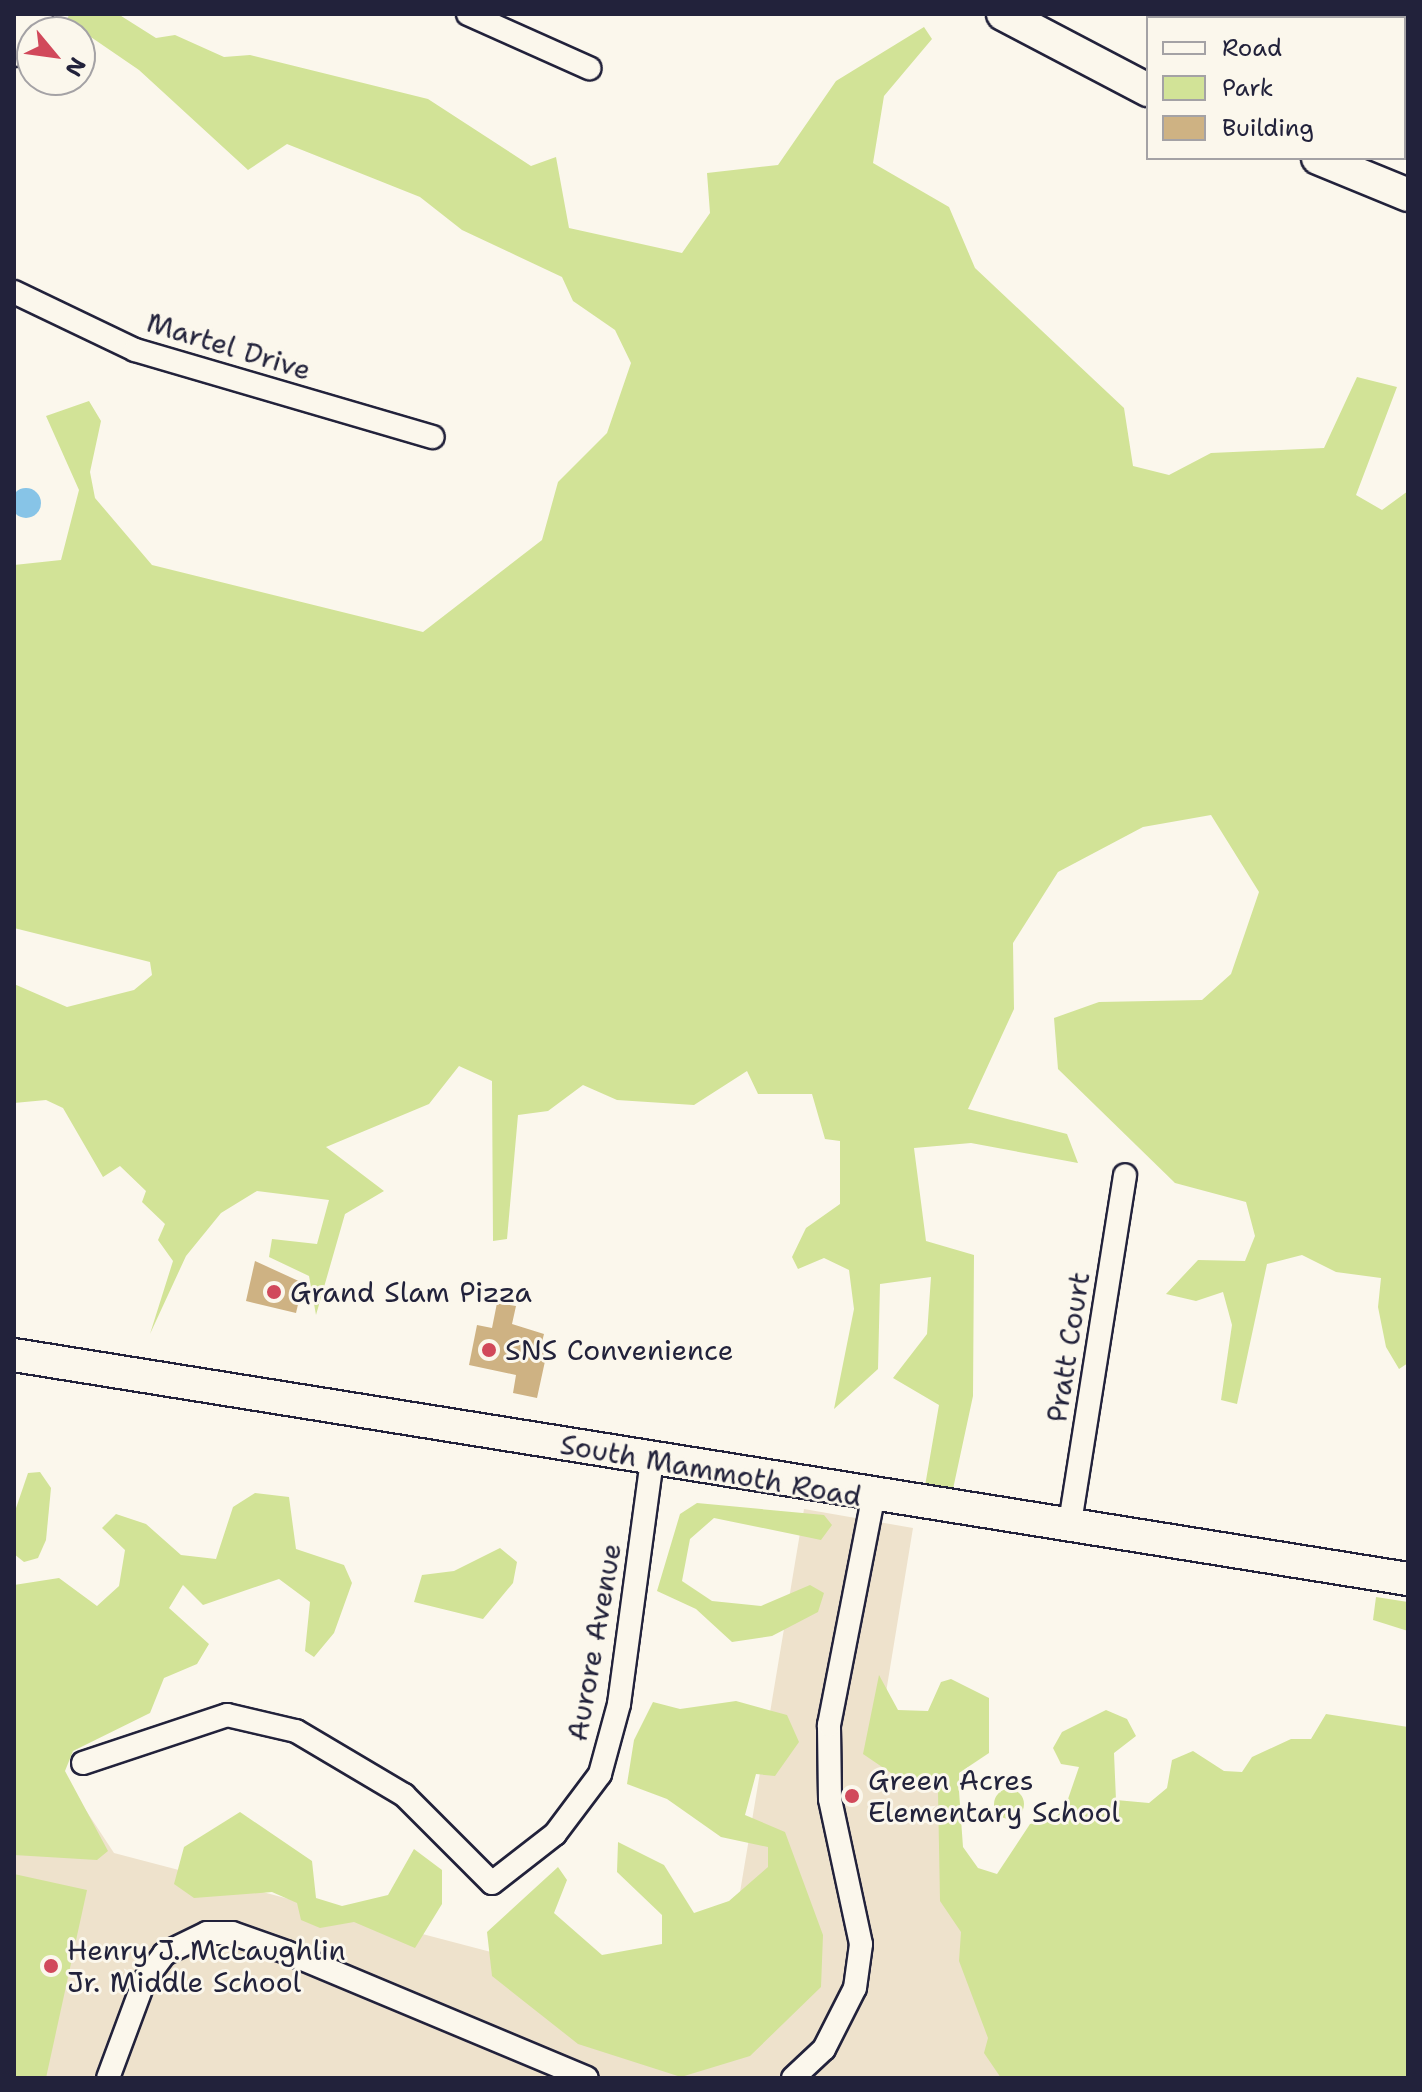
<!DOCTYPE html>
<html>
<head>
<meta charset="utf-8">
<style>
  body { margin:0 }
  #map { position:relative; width:1422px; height:2092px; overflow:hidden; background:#fbf7ec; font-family:"Shantell Sans",sans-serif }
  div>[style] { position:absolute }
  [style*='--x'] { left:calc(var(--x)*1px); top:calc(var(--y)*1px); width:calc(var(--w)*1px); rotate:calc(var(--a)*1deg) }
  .built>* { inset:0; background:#eee2cc }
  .green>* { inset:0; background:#d2e397 }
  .round { border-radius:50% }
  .water>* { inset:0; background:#87c4e7 }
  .building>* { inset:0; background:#ceb283 }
  .roads { filter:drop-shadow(2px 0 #22223b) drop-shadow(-2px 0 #22223b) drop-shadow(0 2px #22223b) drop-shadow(0 -2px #22223b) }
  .street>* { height:22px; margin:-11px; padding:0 11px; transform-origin:11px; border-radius:11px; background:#fbf7ec }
  .secondary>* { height:32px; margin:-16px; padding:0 16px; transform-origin:16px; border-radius:16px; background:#fbf7ec }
  .dots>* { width:22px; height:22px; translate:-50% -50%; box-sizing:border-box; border:4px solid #fbf7ec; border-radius:50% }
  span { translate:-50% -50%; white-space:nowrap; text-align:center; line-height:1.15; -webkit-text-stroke:6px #fbf7ec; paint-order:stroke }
  .street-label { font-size:28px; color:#22223b }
  .poi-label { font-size:28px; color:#22223b }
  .left { translate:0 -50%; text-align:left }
  .frame { position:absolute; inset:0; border:16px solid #22223b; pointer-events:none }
  .legend { position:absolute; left:1146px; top:16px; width:260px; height:144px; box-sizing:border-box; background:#fbf7ec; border:2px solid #a4a2a5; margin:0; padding:10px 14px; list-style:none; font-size:24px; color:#22223b }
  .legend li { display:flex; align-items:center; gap:16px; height:40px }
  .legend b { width:40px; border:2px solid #a4a2a5 }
  .north { position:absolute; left:16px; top:16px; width:80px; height:80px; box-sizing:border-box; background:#fbf7ec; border:2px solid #a4a2a5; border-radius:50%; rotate:119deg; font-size:22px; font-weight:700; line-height:32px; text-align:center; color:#22223b }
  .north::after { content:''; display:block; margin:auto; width:28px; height:36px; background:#d1495b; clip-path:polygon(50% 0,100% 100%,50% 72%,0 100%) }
</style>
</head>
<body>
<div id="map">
  <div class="built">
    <i style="clip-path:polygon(804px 1509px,913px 1528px,880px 1729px,946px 1740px,951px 1886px,1060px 2078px,14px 2078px,14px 1637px,60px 1771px,114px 1853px,720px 2012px)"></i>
  </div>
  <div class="green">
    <i style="clip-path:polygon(70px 14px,118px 14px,156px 38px,175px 35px,224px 57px,250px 55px,428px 99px,531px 166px,556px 157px,569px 228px,682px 253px,710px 213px,707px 173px,778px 165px,836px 81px,924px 27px,932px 39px,884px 96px,873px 163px,949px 207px,975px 268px,1124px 408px,1133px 466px,1169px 475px,1211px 453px,1324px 448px,1357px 377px,1397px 387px,1356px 495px,1382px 510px,1408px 491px,1408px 1363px,1399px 1369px,1386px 1347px,1378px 1307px,1381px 1278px,1336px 1272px,1302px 1255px,1267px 1264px,1237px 1404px,1221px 1400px,1232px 1325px,1223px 1292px,1196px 1301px,1166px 1294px,1198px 1260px,1245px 1261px,1255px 1236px,1246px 1202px,1175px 1183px,1058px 1069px,1054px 1018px,1099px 1002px,1202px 1000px,1231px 974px,1259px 892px,1211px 815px,1143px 827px,1058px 872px,1013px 943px,1014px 1009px,968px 1109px,1067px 1134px,1078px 1163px,971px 1143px,914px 1148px,926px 1241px,974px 1255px,973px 1396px,953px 1489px,925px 1486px,939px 1405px,893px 1378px,927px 1334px,931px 1277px,880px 1284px,878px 1369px,834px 1409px,854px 1309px,849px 1270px,824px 1258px,798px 1269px,792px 1257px,806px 1228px,840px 1204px,840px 1141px,825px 1139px,812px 1094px,758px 1094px,747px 1071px,694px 1105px,617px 1100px,583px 1085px,548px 1111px,518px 1115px,507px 1239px,493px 1241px,492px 1081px,459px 1066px,429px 1104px,326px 1147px,384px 1191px,345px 1214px,316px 1315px,309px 1276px,269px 1257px,272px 1239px,317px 1244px,329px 1200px,257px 1191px,221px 1213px,186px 1256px,150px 1334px,173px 1261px,158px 1240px,165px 1224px,142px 1202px,146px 1191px,120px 1166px,103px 1177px,63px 1108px,46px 1100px,14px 1103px,14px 984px,67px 1007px,134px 990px,152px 975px,150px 962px,14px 928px,14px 565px,61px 560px,79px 490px,46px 416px,89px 401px,101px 421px,90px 472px,95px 498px,152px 565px,423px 632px,542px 540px,558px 482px,607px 433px,631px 363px,615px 330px,573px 301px,562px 277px,462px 230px,420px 197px,287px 144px,248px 170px,139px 70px,66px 20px)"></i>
    <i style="clip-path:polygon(40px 1472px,51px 1488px,46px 1540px,38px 1558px,24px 1562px,14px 1554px,14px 1514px,28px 1473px)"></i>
    <i style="clip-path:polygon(255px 1493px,289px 1497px,296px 1549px,344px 1565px,352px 1583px,334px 1633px,314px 1657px,305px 1651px,310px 1602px,279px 1579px,203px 1605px,183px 1585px,169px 1608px,209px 1644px,197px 1664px,164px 1678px,150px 1713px,73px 1751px,65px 1771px,108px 1851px,97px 1860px,14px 1855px,14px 1585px,59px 1578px,97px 1606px,119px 1586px,125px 1550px,102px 1528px,116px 1514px,146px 1524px,181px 1555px,216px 1559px,233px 1507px)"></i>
    <i style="clip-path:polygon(697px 1503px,824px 1515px,832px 1525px,821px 1540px,714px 1518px,690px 1539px,682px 1581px,712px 1601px,761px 1606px,810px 1585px,824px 1593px,818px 1612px,772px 1636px,732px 1642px,696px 1609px,657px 1591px,680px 1514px)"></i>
    <i style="clip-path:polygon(500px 1548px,517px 1562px,513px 1583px,483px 1619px,414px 1602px,422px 1575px,454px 1571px)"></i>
    <i style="clip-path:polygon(1376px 1597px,1408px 1602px,1408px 1631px,1373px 1620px)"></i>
    <i style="clip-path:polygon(879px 1675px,898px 1710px,928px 1711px,941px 1682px,951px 1679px,989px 1698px,989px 1753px,959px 1773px,959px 1791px,963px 1847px,978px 1868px,997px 1874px,1030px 1824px,1056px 1818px,1068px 1799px,1079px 1767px,1061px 1764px,1053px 1748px,1062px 1732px,1106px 1710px,1127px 1719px,1136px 1736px,1114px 1753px,1116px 1800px,1149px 1803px,1167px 1788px,1172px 1760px,1193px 1751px,1224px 1771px,1242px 1772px,1252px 1757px,1291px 1739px,1311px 1739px,1326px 1714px,1408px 1727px,1408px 2078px,1001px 2078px,984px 2053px,988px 2038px,959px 1961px,961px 1932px,940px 1901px,938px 1793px,925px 1776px,916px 1790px,863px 1754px)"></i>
    <i style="clip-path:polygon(736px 1701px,787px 1715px,799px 1742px,775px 1776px,756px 1774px,745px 1815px,785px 1832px,823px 1935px,821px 1987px,750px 2056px,681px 2077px,578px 2044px,492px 1976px,487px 1932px,558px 1867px,567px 1880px,554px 1913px,602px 1955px,662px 1944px,662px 1915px,617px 1872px,618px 1842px,664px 1865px,694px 1913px,729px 1901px,768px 1867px,768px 1847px,721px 1837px,667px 1799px,627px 1784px,634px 1740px,653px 1702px,680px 1709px)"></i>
    <i class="round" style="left:994px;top:1789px;width:30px;height:30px"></i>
    <i style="clip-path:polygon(240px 1812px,312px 1861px,316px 1898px,342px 1906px,388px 1895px,414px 1849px,442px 1870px,442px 1904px,415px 1948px,354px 1922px,320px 1928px,301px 1920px,297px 1903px,272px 1892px,194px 1898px,174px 1884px,184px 1847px)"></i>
    <i style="clip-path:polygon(14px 1874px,87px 1890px,46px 2078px,14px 2078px)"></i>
  </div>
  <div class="water">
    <i class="round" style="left:11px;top:488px;width:30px;height:30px"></i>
  </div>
  <div class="building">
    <i style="clip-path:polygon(255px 1261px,303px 1283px,296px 1313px,246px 1301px)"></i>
    <i style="clip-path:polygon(497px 1303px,516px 1306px,512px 1324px,544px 1334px,540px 1350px,547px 1352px,537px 1398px,513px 1393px,516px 1375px,469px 1365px,477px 1325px,492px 1328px)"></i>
  </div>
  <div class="roads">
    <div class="street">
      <i style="--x:468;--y:14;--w:133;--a:24.1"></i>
      <i style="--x:14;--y:292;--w:134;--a:25.6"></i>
      <i style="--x:135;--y:350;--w:310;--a:16.3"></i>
      <i style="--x:1069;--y:1529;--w:358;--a:-81"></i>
      <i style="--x:83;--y:1763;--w:152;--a:-18.4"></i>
      <i style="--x:227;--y:1715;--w:71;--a:13.1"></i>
      <i style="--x:296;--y:1731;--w:126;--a:30.7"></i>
      <i style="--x:404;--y:1795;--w:124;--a:45"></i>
      <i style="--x:492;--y:1883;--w:80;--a:-37.9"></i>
      <i style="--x:555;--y:1834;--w:75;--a:-53.1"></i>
      <i style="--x:600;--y:1774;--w:73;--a:-74.8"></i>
      <i style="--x:619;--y:1704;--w:245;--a:-82.3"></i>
      <i style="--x:108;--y:2078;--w:103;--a:-69.6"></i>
      <i style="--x:144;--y:1981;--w:34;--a:-53"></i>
      <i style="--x:164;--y:1954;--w:48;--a:-26"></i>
      <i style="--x:207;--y:1933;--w:25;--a:0"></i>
      <i style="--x:232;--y:1933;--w:57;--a:19.4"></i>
      <i style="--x:286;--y:1952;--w:326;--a:22.7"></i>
      <i style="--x:793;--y:2078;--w:42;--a:-43.1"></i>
      <i style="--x:824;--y:2049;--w:68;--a:-63.1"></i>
      <i style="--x:855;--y:1988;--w:44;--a:-82.2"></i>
      <i style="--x:861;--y:1944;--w:148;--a:-102.1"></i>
      <i style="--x:830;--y:1799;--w:74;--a:-90.8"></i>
      <i style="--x:829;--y:1725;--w:231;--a:-79"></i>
    </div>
    <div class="secondary">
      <i style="--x:1003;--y:14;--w:164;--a:27.7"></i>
      <i style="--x:14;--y:50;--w:42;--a:-58.6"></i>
      <i style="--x:1318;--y:158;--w:97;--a:22.3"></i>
      <i style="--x:14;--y:1355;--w:1412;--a:9.13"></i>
    </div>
  </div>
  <div class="dots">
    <i style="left:274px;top:1292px;background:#d1495b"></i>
    <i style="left:489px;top:1350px;background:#d1495b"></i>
    <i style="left:852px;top:1796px;background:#d1495b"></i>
    <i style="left:51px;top:1966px;background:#d1495b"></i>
  </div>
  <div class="street-label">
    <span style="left:229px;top:346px;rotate:17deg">Martel Drive</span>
    <span style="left:1068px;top:1347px;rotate:-81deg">Pratt Court</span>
    <span style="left:711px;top:1470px;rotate:10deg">South Mammoth Road</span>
    <span style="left:594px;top:1642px;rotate:-80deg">Aurore Avenue</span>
  </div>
  <div class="poi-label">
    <span class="left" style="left:290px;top:1292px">Grand Slam Pizza</span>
    <span class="left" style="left:505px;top:1350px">SNS Convenience</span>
    <span class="left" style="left:868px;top:1796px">Green Acres<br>Elementary School</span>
    <span class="left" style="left:67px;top:1966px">Henry J. McLaughlin<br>Jr. Middle School</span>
  </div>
  <div class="frame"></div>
  <ul class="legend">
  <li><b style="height:10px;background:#fbf7ec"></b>Road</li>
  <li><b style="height:22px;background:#d2e397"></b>Park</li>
  <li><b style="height:22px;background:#ceb283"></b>Building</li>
  </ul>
  <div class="north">N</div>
</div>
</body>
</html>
